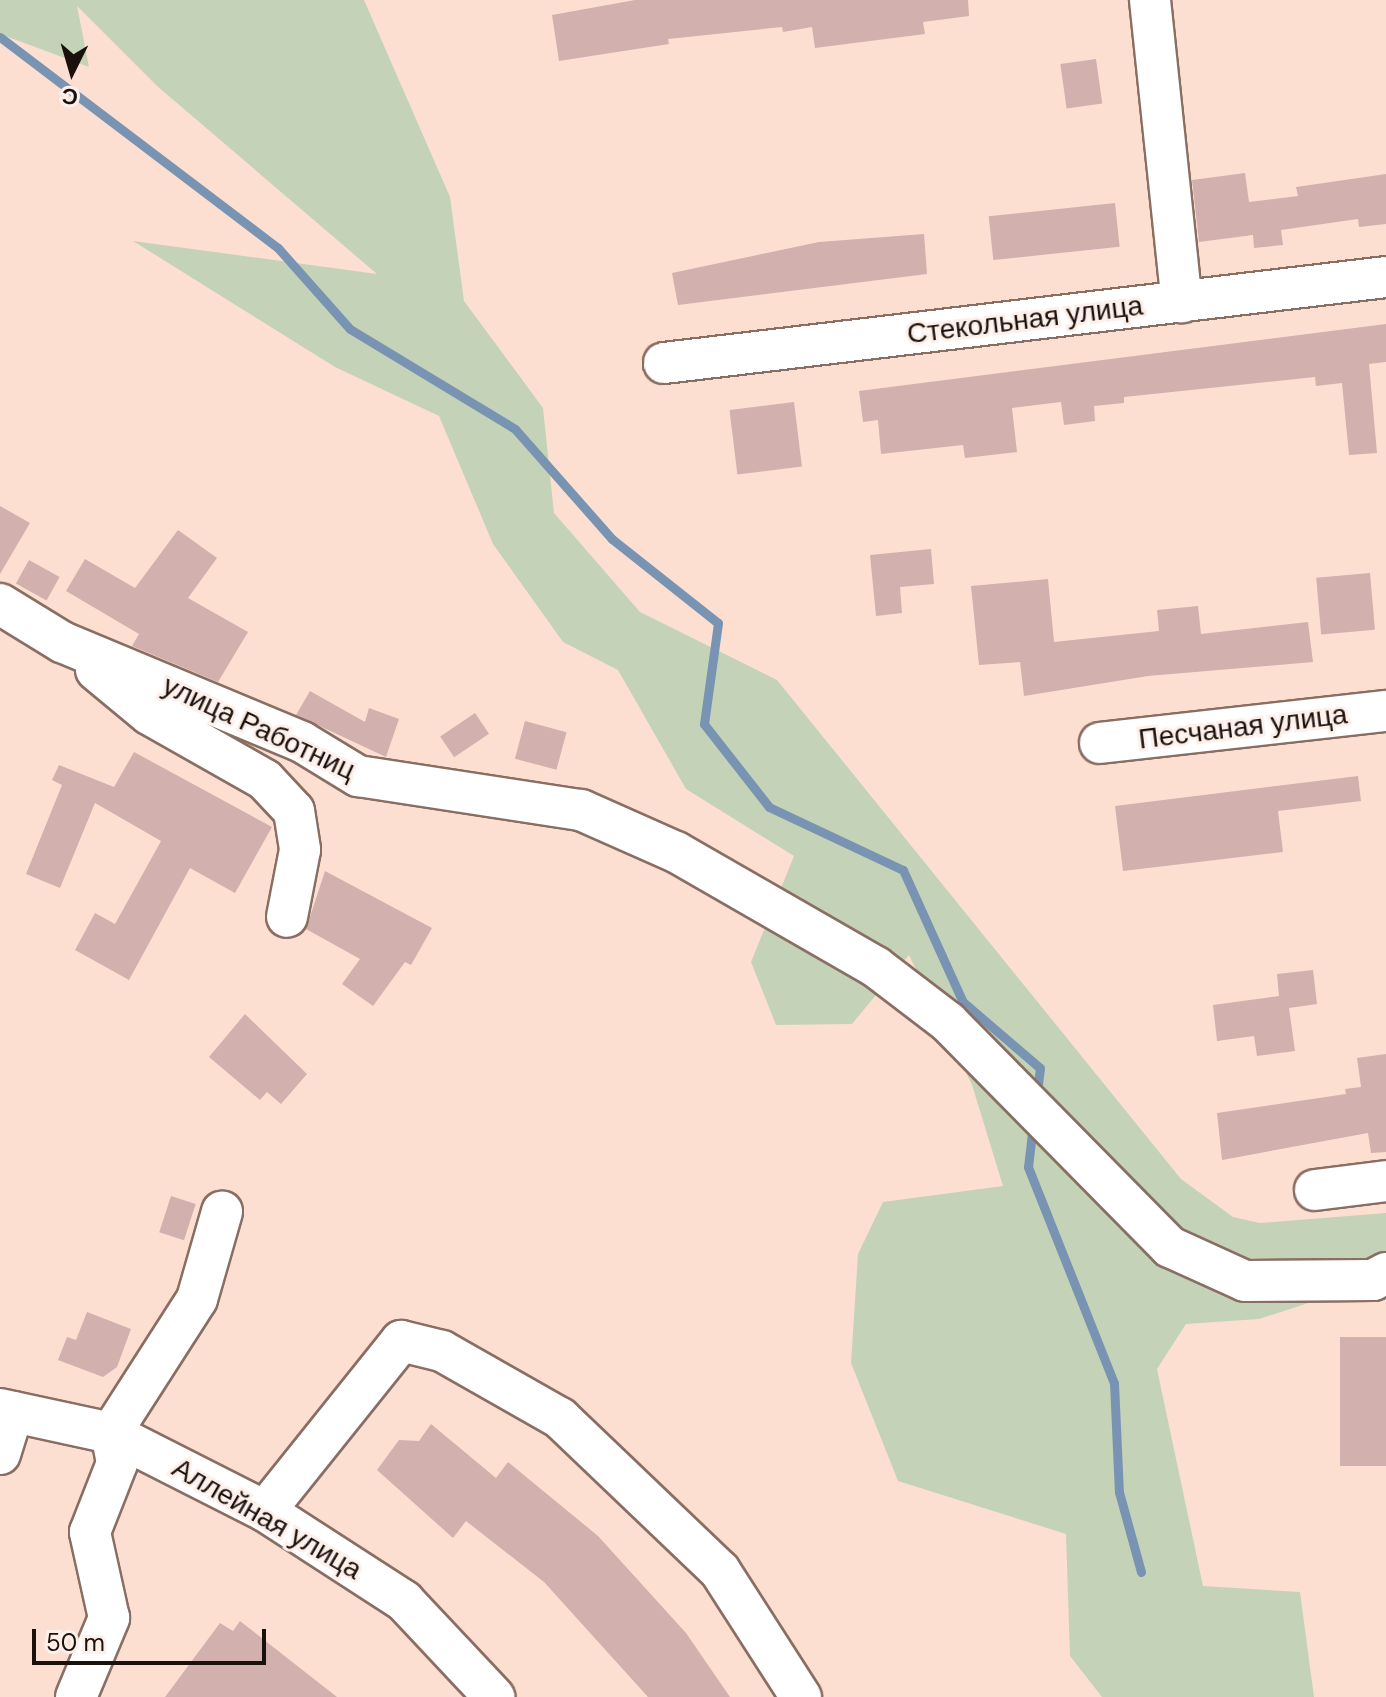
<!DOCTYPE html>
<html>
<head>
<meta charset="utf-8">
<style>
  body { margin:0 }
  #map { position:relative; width:1386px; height:1697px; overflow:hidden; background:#fddfd2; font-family:"DM Sans",sans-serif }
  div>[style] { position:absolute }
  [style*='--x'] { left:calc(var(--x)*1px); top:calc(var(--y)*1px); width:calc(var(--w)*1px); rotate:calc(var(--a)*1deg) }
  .green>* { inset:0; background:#c4d3b7 }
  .stream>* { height:9px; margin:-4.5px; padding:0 4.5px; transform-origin:4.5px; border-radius:4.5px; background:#7994b3 }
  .building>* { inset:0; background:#d1b0ae; transform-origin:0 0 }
  .roads { filter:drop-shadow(2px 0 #896e63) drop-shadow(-2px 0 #896e63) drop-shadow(0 2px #896e63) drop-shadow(0 -2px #896e63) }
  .minor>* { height:40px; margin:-20px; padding:0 20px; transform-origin:20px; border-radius:20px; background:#fff }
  span { translate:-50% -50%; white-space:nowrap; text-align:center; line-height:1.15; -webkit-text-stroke:6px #fdf0eb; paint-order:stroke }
  .street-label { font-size:28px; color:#1b110c }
  .north { position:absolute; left:32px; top:32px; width:80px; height:80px; -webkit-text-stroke:6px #fdf0eb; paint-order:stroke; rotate:185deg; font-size:22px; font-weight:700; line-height:32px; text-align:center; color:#1b110c }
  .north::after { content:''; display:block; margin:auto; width:28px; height:36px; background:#1b110c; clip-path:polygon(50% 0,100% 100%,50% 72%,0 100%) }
  .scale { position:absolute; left:32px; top:1629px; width:234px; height:36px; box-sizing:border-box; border:4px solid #1b110c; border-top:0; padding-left:10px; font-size:24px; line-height:28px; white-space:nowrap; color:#1b110c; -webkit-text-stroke:6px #fdf0eb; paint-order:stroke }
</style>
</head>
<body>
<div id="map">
  <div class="green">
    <i style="clip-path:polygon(0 0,364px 0,450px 197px,464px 301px,543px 408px,554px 513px,640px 612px,777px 680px,1181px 1179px,1233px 1217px,1260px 1223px,1386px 1213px,1386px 1260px,1324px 1298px,1259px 1319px,1186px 1324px,1157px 1369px,1203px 1586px,1300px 1592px,1314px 1697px,1102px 1697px,1070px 1656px,1066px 1534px,898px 1481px,851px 1363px,858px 1254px,883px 1202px,1003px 1186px,972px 1085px,909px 955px,852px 1024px,776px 1025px,751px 962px,794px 856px,686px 789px,618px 670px,563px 642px,493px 544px,439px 416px,335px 367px,133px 241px,377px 274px,157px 86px,77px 6px,89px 67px,0 34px)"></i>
  </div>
  <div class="stream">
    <i style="--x:0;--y:37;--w:349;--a:37.2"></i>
    <i style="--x:278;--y:248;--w:108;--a:48.4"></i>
    <i style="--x:350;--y:329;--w:193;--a:31.2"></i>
    <i style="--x:515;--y:429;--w:147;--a:48.6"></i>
    <i style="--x:612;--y:539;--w:135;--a:38.4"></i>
    <i style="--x:718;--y:623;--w:102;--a:97.9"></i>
    <i style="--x:704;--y:724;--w:105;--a:51.9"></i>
    <i style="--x:769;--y:807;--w:148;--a:25.2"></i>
    <i style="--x:903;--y:870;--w:145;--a:65.6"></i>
    <i style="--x:963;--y:1002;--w:101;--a:40.6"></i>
    <i style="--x:1040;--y:1068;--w:25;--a:97"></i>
    <i style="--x:1033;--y:1124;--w:43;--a:96.6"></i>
    <i style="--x:1028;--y:1167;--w:232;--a:68.3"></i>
    <i style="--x:1114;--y:1383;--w:109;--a:87.4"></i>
    <i style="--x:1119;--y:1492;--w:83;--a:74.6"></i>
  </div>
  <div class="building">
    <i style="clip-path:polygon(635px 0,968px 0,969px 16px,923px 22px,925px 34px,815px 48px,812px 27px,783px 32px,782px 27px,668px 39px,669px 44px,559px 61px,552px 15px)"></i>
    <i style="left:1096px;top:59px;width:45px;height:36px;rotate:82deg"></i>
    <i style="clip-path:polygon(1245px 173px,1249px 202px,1298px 196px,1296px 187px,1386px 174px,1386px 224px,1359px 227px,1358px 219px,1281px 230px,1283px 245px,1254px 248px,1253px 235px,1199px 242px,1192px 180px)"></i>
    <i style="left:1115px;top:203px;width:44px;height:127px;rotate:84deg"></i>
    <i style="clip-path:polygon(924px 234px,927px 274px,678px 305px,672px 273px,819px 242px)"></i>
    <i style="clip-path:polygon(1386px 324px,1386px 362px,1369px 364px,1377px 453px,1349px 455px,1342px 383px,1316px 386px,1315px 377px,1124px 397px,1124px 403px,1094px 406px,1095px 421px,1064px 425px,1061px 402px,1012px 408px,1017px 452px,965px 458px,963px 445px,881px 454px,878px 420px,863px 422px,859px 391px)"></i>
    <i style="left:794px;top:402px;width:65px;height:65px;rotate:83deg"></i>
    <i style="clip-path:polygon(0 506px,30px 523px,0 574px)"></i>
    <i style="clip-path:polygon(178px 530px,217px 558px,188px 598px,248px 632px,218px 682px,132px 646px,139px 634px,66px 591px,85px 559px,135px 588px)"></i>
    <i style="clip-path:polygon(931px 549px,934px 584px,900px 587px,902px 613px,876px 616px,870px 555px)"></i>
    <i style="left:29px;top:560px;width:35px;height:27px;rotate:29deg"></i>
    <i style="left:1370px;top:573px;width:57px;height:54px;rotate:85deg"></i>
    <i style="clip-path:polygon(1048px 579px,1054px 642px,1159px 631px,1157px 610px,1198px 606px,1201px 634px,1308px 622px,1313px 662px,1148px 676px,1024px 696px,1020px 662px,979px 665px,971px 586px)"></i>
    <i style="clip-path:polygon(310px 691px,365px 722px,369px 708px,399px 719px,386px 757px,296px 715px)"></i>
    <i style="left:475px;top:713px;width:25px;height:42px;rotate:56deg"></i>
    <i style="left:525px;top:721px;width:43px;height:39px;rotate:15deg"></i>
    <i style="clip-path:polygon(134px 752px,272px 827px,235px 893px,190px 868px,129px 980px,75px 950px,95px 913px,115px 924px,161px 841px,95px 803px,60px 888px,26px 874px,62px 785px,52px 780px,59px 765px,114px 787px)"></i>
    <i style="clip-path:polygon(1358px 776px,1361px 801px,1278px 811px,1283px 852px,1123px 871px,1115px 806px)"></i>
    <i style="clip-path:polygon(325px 871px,432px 928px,411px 965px,405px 962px,373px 1006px,342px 984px,360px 959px,306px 929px)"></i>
    <i style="clip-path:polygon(1313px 970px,1317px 1004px,1289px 1008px,1295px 1051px,1257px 1056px,1254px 1036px,1217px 1041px,1213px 1005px,1279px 996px,1277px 974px)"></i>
    <i style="clip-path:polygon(245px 1014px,307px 1074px,281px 1104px,267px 1092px,260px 1100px,209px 1057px)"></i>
    <i style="clip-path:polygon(1386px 1054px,1386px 1152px,1371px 1153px,1368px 1133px,1222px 1160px,1217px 1113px,1346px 1094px,1345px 1089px,1361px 1087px,1357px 1058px)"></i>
    <i style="left:171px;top:1196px;width:26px;height:38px;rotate:18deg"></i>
    <i style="clip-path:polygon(87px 1312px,131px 1329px,117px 1367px,103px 1377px,58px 1360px,67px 1337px,76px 1340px)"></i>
    <i style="left:1386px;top:1337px;width:129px;height:46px;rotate:90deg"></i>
    <i style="clip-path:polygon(431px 1424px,496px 1478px,508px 1462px,598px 1536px,686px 1633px,730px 1697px,648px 1697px,544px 1582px,466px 1521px,453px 1538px,377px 1470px,399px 1440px,419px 1441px)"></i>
    <i style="clip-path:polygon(240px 1621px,337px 1697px,165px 1697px,220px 1623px,233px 1631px)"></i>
  </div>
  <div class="roads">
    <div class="minor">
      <i style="--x:1150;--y:0;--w:304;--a:84"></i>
      <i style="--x:664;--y:363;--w:727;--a:-6.79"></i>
      <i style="--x:0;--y:604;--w:73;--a:31.5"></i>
      <i style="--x:62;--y:642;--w:260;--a:22.6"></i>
      <i style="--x:302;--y:742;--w:66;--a:31.3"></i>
      <i style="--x:358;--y:776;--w:226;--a:8.7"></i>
      <i style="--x:581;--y:810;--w:104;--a:23.9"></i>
      <i style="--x:676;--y:852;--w:231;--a:29.9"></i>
      <i style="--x:876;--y:967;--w:91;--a:37.4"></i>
      <i style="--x:948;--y:1022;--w:316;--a:45.4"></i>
      <i style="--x:1170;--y:1247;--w:82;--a:24.4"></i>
      <i style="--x:1245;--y:1281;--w:128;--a:-0.4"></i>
      <i style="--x:1373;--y:1280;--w:15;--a:-28"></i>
      <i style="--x:96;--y:670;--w:69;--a:39.7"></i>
      <i style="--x:149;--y:714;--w:133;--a:29.6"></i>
      <i style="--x:265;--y:780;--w:42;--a:46.9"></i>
      <i style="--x:294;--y:811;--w:39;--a:81"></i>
      <i style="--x:300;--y:850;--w:68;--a:101"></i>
      <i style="--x:1100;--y:743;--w:288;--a:-6.4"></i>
      <i style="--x:1315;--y:1190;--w:72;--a:-7.2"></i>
      <i style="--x:0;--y:1409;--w:114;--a:12.2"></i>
      <i style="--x:111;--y:1433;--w:173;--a:26.9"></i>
      <i style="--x:265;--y:1511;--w:166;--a:32.9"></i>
      <i style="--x:404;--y:1601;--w:132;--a:46.8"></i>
      <i style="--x:0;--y:1454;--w:44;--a:-72.8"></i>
      <i style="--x:265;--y:1511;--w:218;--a:-51.3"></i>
      <i style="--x:401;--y:1341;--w:42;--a:13.7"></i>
      <i style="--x:442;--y:1351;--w:136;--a:29.6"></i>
      <i style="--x:560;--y:1418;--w:221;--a:43.7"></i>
      <i style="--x:720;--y:1571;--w:150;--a:57.3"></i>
      <i style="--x:76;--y:1697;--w:86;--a:-67.3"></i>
      <i style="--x:109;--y:1618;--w:88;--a:-102.5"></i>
      <i style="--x:90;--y:1532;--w:74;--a:-68.6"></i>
      <i style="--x:117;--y:1463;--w:31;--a:-101"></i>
      <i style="--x:111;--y:1433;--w:159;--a:-57.3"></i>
      <i style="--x:197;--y:1299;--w:91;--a:-74"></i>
    </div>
  </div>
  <div class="street-label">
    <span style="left:1025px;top:320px;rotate:-7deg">Стекольная улица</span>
    <span style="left:1243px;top:727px;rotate:-7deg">Песчаная улица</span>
    <span style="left:259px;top:728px;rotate:25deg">улица Работниц</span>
    <span style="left:267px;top:1519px;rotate:30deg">Аллейная улица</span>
  </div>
  <div class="north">С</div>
  <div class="scale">50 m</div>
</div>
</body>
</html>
